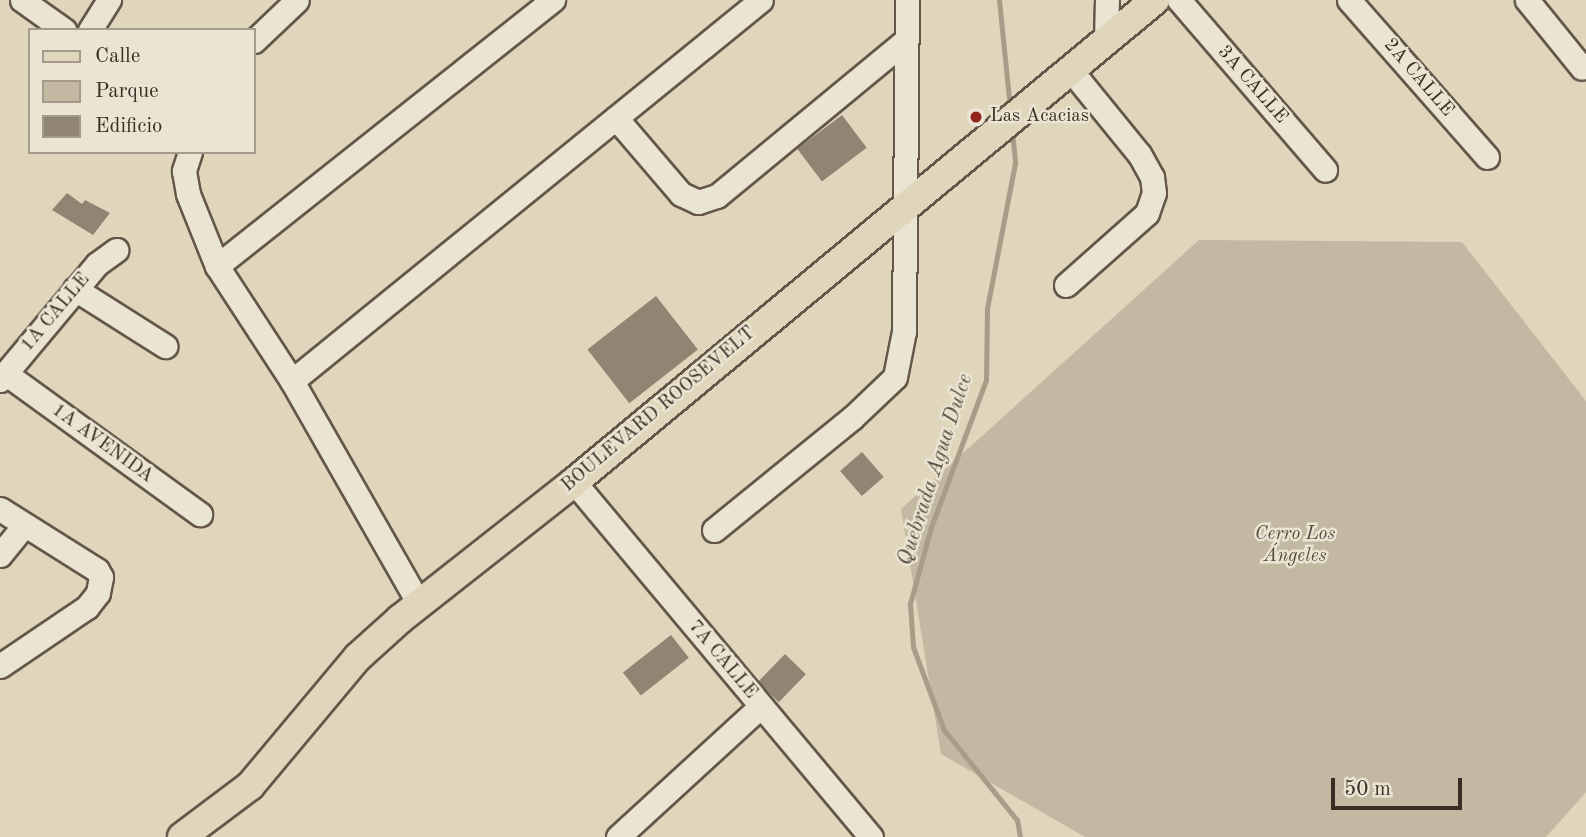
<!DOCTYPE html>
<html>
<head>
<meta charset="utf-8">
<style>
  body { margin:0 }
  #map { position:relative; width:1586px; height:837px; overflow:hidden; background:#dfd6bc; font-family:"Old Standard TT",serif }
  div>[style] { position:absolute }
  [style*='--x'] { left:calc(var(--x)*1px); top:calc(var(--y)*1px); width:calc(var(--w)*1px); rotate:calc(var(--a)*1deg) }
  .green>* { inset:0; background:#c3b9a2 }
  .stream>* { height:5px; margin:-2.5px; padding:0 2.5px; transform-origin:2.5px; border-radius:2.5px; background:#a79d88 }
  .building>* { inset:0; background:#908573; transform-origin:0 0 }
  .roads { filter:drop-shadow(2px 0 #645749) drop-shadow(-2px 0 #645749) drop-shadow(0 2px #645749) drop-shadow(0 -2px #645749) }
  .minor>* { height:23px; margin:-11.5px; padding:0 11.5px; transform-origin:11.5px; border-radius:11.5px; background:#eae4d3 }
  .major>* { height:28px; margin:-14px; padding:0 14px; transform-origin:14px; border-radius:14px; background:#dfd6bc }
  .dots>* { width:19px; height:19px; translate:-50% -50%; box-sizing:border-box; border:4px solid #eae4d3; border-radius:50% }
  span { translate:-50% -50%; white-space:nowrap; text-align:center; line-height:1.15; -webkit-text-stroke:5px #eae4d3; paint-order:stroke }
  .street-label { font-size:19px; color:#3b2d23 }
  .poi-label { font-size:19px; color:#3b2d23 }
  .left { translate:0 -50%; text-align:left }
  .park-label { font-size:19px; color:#56493c; font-style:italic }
  .water-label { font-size:21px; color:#56493c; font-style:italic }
  .legend { position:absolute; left:28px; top:28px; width:228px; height:126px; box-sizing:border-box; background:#eae4d3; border:2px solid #a49b8d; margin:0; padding:9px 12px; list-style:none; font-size:21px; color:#3b2d23 }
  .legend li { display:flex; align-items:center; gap:14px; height:35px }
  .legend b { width:35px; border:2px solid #a49b8d }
  .scale { position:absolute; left:1331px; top:778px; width:131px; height:32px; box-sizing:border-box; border:4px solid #3b2d23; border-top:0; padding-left:9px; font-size:21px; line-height:24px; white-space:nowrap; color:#3b2d23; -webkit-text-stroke:5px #eae4d3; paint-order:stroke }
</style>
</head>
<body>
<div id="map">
  <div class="green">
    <i style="clip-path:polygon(1199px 240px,1462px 242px,1586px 401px,1586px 792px,1546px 837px,1085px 837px,941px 754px,901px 509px)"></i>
  </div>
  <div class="stream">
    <i style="--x:999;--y:0;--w:109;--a:84.2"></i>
    <i style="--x:1012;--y:132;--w:31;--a:84"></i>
    <i style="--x:1015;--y:163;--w:149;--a:100.9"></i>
    <i style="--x:987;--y:309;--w:71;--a:90.8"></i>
    <i style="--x:986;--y:380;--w:157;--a:110.5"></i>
    <i style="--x:931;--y:527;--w:80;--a:105.3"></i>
    <i style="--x:910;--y:604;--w:43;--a:86"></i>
    <i style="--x:913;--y:647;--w:89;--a:69.5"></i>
    <i style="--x:944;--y:730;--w:116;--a:51"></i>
    <i style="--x:1017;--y:820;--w:17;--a:80"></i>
  </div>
  <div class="building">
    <i style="left:842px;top:115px;width:41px;height:56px;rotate:53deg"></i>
    <i style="clip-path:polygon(67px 193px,82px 204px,85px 200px,110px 213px,93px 235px,52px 210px)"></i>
    <i style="left:656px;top:296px;width:68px;height:87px;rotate:52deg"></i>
    <i style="left:862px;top:452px;width:33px;height:29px;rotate:49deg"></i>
    <i style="left:671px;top:635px;width:29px;height:61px;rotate:52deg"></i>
    <i style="left:785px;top:654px;width:29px;height:39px;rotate:44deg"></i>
  </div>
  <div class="roads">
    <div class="minor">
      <i style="--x:22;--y:0;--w:52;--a:35.5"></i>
      <i style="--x:1179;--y:0;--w:224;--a:49.3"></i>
      <i style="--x:1349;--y:0;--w:209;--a:48.7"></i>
      <i style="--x:1527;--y:0;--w:87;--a:51"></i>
      <i style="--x:90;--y:30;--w:36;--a:-58"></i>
      <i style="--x:1106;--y:40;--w:40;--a:-88.6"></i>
      <i style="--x:254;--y:41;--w:59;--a:-43.6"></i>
      <i style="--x:616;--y:118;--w:100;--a:49.5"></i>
      <i style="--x:681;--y:194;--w:19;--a:25"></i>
      <i style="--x:698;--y:202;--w:20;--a:-18"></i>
      <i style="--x:717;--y:196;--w:245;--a:-39.5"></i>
      <i style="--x:190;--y:152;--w:20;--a:108"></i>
      <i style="--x:184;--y:171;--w:23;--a:80"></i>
      <i style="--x:188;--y:194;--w:78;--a:68.1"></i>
      <i style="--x:217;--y:266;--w:137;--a:56.9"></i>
      <i style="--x:292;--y:381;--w:257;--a:60.3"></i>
      <i style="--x:217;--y:266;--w:429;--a:-38.4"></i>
      <i style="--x:1066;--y:285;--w:108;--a:-41.6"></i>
      <i style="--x:1147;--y:213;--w:21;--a:-71"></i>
      <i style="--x:1154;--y:193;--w:16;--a:-97"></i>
      <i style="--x:1152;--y:177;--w:26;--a:-119"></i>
      <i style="--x:1139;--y:154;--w:109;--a:-129.1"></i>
      <i style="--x:75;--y:289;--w:107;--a:32.3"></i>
      <i style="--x:5;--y:373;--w:241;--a:35.9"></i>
      <i style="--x:0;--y:380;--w:151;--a:-50.1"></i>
      <i style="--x:97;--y:264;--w:24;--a:-36"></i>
      <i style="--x:292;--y:381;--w:604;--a:-39.09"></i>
      <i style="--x:574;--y:482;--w:463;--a:50.1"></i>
      <i style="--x:0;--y:509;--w:115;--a:32.2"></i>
      <i style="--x:97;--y:570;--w:8;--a:60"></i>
      <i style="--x:101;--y:577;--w:16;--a:101"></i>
      <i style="--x:98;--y:593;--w:18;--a:128"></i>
      <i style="--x:87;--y:607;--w:105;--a:145.9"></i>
      <i style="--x:714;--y:530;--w:178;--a:-39.1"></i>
      <i style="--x:852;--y:418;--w:59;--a:-43.6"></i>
      <i style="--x:895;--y:377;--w:47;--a:-78.9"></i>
      <i style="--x:904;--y:331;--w:331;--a:-89.5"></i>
      <i style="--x:0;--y:555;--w:38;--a:-51"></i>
      <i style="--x:618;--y:837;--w:193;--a:-42.5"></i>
    </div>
    <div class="major">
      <i style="--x:182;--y:837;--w:85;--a:-36.9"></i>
      <i style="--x:250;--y:786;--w:168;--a:-50.1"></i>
      <i style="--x:358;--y:657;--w:57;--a:-42.1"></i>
      <i style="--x:400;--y:619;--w:221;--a:-38.2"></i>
      <i style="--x:574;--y:482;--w:755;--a:-39.68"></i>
    </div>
  </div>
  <div class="dots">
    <i style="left:976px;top:117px;background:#8f2418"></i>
  </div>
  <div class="street-label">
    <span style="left:1418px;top:78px;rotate:49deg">2A CALLE</span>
    <span style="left:1252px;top:85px;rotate:49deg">3A CALLE</span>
    <span style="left:56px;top:313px;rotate:-50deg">1A CALLE</span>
    <span style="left:659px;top:410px;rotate:-40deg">BOULEVARD ROOSEVELT</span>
    <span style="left:102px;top:444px;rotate:36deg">1A AVENIDA</span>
    <span style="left:722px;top:660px;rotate:50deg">7A CALLE</span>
  </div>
  <div class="poi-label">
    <span class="left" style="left:990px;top:117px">Las Acacias</span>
  </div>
  <div class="park-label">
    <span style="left:1295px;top:546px">Cerro Los<br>Ángeles</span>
  </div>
  <div class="water-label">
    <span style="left:936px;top:470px;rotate:-72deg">Quebrada Agua Dulce</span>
  </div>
  <ul class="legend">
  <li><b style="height:9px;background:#dfd6bc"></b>Calle</li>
  <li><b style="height:19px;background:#c3b9a2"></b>Parque</li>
  <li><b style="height:19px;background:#908573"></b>Edificio</li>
  </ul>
  <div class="scale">50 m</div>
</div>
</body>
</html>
